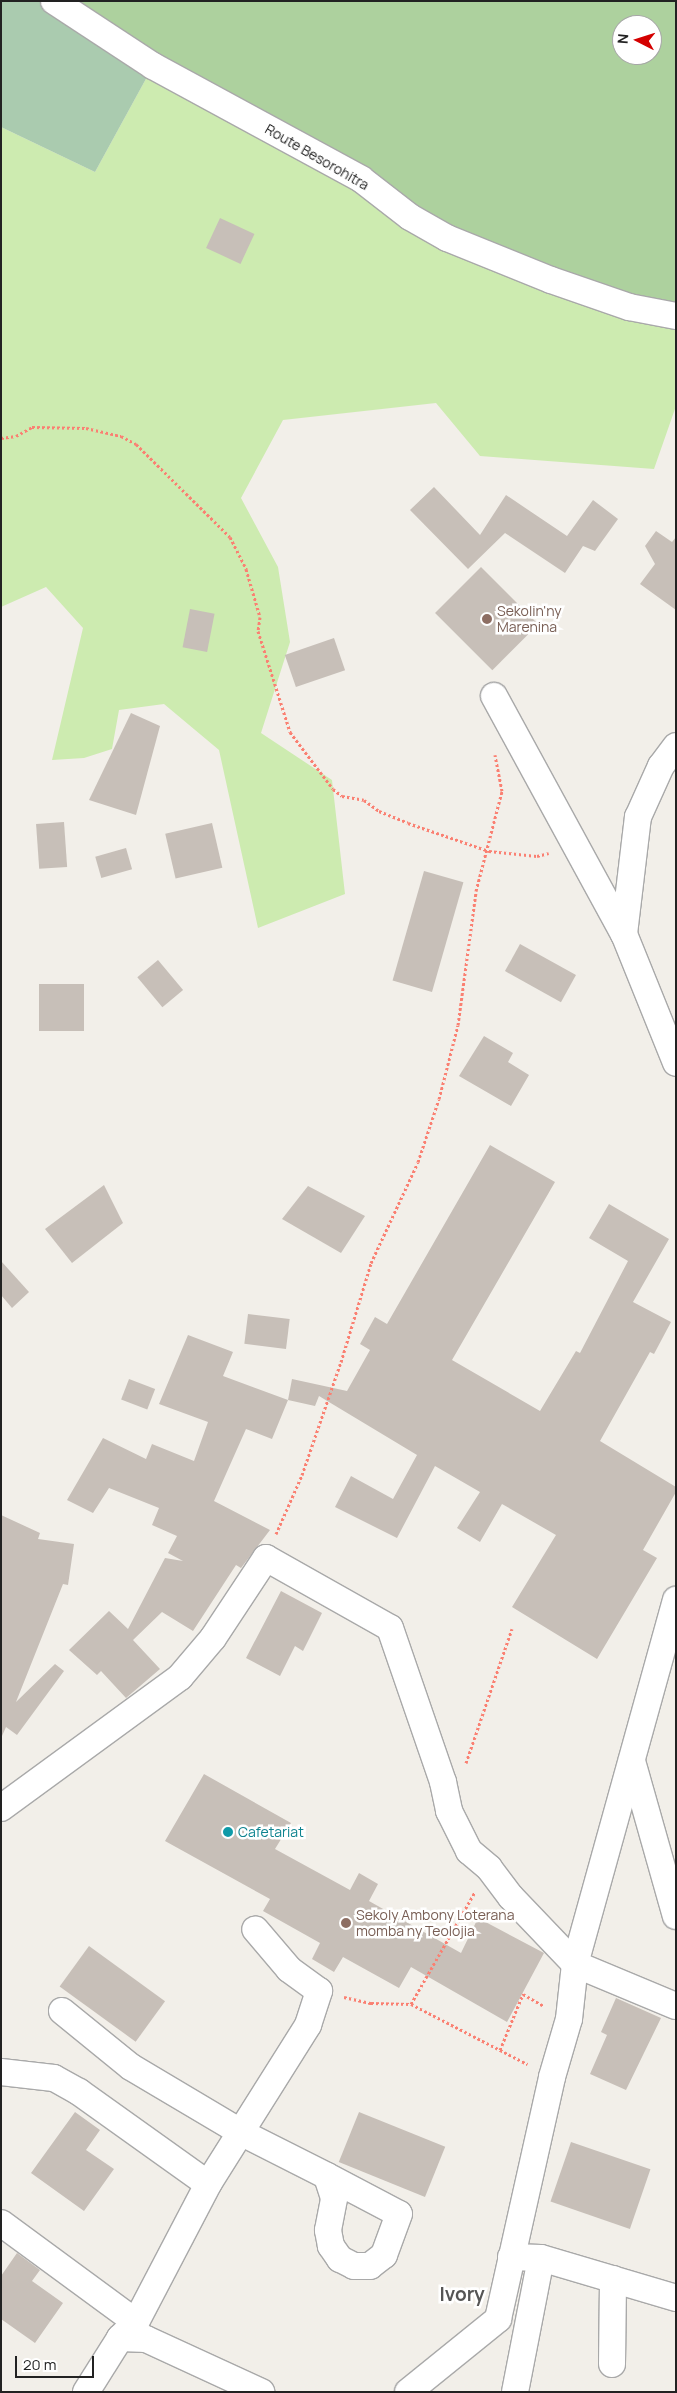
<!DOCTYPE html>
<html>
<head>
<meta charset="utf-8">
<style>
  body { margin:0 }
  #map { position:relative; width:677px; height:2393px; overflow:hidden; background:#f2efe9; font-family:Manrope,sans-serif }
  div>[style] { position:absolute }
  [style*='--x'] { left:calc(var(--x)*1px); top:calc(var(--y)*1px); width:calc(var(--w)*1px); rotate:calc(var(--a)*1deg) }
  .grass>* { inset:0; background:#cdebb0 }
  .forest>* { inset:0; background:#add19e }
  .cemetery>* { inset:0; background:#aacbaf }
  .building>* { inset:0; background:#c7bfb8; transform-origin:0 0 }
  .path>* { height:3px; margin-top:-1.5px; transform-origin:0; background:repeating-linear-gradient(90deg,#fa8072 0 2.5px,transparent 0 5px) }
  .roads { filter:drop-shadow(1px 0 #a9a9a9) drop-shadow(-1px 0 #a9a9a9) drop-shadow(0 1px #a9a9a9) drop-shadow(0 -1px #a9a9a9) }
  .minor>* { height:26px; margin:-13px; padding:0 13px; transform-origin:13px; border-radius:13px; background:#fff }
  .dots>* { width:14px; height:14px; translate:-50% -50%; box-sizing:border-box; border:2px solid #fff; border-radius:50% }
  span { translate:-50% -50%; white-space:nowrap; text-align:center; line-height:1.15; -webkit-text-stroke:5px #fff; paint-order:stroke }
  .street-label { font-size:14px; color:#222 }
  .education-label { font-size:14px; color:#785e54 }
  .left { translate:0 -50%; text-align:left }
  .culture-label { font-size:14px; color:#0d838f }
  .district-label { font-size:19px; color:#555; font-weight:700 }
  .frame { position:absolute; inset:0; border:2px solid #222; pointer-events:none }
  .north { position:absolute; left:612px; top:15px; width:50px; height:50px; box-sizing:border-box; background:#fff; border:1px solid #a7a7a7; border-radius:50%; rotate:275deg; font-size:14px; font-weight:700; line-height:20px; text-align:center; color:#222 }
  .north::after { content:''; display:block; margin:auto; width:18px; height:22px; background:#d40000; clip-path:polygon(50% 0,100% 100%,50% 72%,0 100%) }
  .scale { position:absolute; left:15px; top:2356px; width:79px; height:22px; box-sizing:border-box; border:2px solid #222; border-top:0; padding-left:6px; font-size:15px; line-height:18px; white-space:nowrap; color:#222; -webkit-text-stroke:4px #fff; paint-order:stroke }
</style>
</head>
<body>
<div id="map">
  <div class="grass">
    <i style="clip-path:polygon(153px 66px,676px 316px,676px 406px,654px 469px,480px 456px,436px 403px,283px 420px,241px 498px,278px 567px,290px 642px,261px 733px,332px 780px,345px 894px,258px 928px,219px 750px,164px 704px,119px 710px,112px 749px,84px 758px,52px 760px,83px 628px,46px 587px,1px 607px,1px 127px,95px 172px)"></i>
  </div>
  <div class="forest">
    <i style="clip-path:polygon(evenodd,60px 1px,676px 1px,676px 310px,416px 224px,60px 1px,622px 25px,652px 25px,652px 55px,622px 55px,622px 25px)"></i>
  </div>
  <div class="cemetery">
    <i style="clip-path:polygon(1px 1px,57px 1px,153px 66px,95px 172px,1px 127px)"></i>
  </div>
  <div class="building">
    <i style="left:220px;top:218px;width:38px;height:33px;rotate:25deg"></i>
    <i style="clip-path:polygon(434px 487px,480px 535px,506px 495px,567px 536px,593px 500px,618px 519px,595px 551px,583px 546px,565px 573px,505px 533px,468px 569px,410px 510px)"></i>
    <i style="clip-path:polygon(656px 531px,672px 542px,676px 537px,676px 610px,640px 584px,655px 564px,645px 546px)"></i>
    <i style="left:481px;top:567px;width:81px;height:65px;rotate:45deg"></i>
    <i style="left:190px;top:609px;width:25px;height:39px;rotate:11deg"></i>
    <i style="left:334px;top:638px;width:34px;height:52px;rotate:71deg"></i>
    <i style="clip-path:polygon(131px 713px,160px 726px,136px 815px,89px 800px)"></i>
    <i style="left:64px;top:822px;width:45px;height:28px;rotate:86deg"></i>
    <i style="left:212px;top:823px;width:46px;height:48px;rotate:77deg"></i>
    <i style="left:126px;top:848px;width:22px;height:32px;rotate:74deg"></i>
    <i style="left:424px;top:871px;width:41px;height:114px;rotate:16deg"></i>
    <i style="left:520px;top:944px;width:64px;height:31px;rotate:29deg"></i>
    <i style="left:158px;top:960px;width:39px;height:27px;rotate:50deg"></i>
    <i style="left:84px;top:984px;width:47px;height:45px;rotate:90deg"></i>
    <i style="clip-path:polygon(484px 1036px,513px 1053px,508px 1062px,529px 1075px,511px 1106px,459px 1076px)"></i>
    <i style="clip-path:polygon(490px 1145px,555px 1182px,452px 1360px,540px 1411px,576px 1351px,580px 1353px,628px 1261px,589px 1238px,609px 1204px,669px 1239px,633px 1302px,671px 1322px,654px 1354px,650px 1352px,600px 1441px,676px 1487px,676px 1492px,643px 1550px,657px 1558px,597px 1659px,512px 1607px,556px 1535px,502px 1504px,480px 1542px,457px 1528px,480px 1492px,435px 1466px,397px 1538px,335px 1507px,351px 1476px,393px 1499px,417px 1455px,319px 1396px,315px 1406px,288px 1400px,292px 1379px,347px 1391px,370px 1350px,360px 1344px,375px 1317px,387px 1324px)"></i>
    <i style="clip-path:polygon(104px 1185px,123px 1223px,72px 1263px,45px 1229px)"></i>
    <i style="clip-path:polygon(308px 1186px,365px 1216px,341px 1253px,282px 1219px)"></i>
    <i style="clip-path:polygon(1px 1261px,29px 1292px,12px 1308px,1px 1295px)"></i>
    <i style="left:248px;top:1314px;width:42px;height:30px;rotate:7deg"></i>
    <i style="clip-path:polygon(188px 1335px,233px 1352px,223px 1376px,288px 1400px,272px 1439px,246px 1429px,214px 1501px,270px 1530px,241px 1568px,236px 1565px,193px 1631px,162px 1612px,133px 1640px,160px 1669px,126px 1698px,101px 1671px,97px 1675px,69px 1650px,109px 1611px,128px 1629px,165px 1558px,183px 1561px,168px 1553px,177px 1536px,152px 1525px,159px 1508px,109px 1488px,93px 1513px,67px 1500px,103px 1438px,146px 1459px,152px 1444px,194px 1461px,208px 1422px,159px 1404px)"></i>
    <i style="left:129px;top:1379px;width:28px;height:22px;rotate:21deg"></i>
    <i style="clip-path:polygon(1px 1515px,40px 1533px,38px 1539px,74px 1544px,68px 1585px,63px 1584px,16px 1702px,55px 1664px,64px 1671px,17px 1735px,6px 1727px,2px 1736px)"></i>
    <i style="clip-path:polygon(281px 1591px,322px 1613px,303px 1651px,295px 1646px,280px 1676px,246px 1658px)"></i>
    <i style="clip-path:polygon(204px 1774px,291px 1823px,275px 1849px,350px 1890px,359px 1873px,378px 1884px,369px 1901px,461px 1953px,478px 1918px,544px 1953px,507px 2022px,411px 1967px,399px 1988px,343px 1957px,334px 1972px,312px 1959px,320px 1943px,263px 1911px,270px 1899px,165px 1841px)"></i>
    <i style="left:89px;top:1946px;width:94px;height:50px;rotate:36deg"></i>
    <i style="clip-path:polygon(616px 1998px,661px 2018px,626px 2090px,590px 2074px,607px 2035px,601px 2032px)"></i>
    <i style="clip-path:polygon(75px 2112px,100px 2130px,86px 2150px,114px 2169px,84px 2211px,31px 2173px)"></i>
    <i style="left:359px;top:2112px;width:93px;height:54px;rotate:22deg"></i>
    <i style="left:571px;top:2142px;width:84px;height:63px;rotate:19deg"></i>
    <i style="clip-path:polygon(17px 2253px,40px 2270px,32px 2281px,63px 2303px,35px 2343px,1px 2319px,1px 2276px)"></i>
  </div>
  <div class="path">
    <i style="--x:1;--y:438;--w:15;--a:-8"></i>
    <i style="--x:16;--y:436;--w:18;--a:-29"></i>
    <i style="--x:32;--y:427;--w:54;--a:1.1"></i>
    <i style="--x:86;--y:428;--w:36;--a:13"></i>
    <i style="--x:121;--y:436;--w:17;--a:28"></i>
    <i style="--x:136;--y:444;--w:132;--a:44.7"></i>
    <i style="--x:230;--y:537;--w:36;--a:63"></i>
    <i style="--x:246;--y:569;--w:50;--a:73.7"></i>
    <i style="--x:260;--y:617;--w:14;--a:98"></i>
    <i style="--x:258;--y:631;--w:106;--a:72.4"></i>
    <i style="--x:290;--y:732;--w:71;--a:53"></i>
    <i style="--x:333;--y:789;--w:11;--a:38"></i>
    <i style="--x:342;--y:796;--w:22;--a:10"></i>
    <i style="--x:364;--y:800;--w:19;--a:36"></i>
    <i style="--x:379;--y:811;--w:31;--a:22"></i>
    <i style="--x:408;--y:823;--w:86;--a:19.1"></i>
    <i style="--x:489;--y:851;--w:48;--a:5.9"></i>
    <i style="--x:537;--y:856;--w:12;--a:-14"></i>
    <i style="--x:276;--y:1534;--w:64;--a:-66.2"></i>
    <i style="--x:302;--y:1475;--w:120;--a:-71"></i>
    <i style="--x:341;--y:1362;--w:103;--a:-73.1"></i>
    <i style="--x:371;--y:1263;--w:111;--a:-65"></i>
    <i style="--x:418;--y:1162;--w:66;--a:-71.6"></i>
    <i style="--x:439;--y:1099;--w:76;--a:-75.6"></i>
    <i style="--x:458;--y:1025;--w:135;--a:-82.3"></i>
    <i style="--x:476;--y:891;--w:103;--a:-75.4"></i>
    <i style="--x:502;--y:791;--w:37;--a:-101"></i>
    <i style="--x:466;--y:1763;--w:142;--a:-71.1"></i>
    <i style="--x:344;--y:1997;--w:28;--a:13"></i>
    <i style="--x:371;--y:2003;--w:40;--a:1.4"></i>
    <i style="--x:411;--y:2004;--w:131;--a:27.3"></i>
    <i style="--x:411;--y:2004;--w:129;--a:-60.3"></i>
    <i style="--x:500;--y:2050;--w:61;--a:-67.7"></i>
    <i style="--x:523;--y:1994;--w:24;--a:30"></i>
  </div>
  <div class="roads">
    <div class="minor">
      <i style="--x:54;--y:1;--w:118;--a:33.3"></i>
      <i style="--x:153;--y:66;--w:237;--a:28.5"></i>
      <i style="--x:361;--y:179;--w:62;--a:37.8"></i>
      <i style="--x:410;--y:217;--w:43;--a:29.6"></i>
      <i style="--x:447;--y:238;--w:112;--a:22"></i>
      <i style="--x:551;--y:280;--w:83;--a:19.1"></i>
      <i style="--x:629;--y:307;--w:48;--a:10.8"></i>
      <i style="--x:494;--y:696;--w:271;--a:61.4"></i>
      <i style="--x:624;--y:934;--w:139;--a:68"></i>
      <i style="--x:624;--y:934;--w:118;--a:-83.2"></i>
      <i style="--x:638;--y:817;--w:56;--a:-65.7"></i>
      <i style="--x:661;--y:766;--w:25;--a:-53"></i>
      <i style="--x:632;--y:1761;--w:161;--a:74.2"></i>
      <i style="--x:1;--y:1808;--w:222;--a:-36.2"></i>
      <i style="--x:180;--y:1677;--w:51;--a:-49.8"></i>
      <i style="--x:213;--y:1638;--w:96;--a:-56.5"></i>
      <i style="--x:266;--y:1558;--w:142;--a:29.4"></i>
      <i style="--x:390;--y:1628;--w:163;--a:71"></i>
      <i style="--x:443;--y:1782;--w:30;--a:78"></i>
      <i style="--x:449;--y:1811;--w:45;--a:63.4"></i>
      <i style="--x:469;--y:1851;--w:26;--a:40"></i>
      <i style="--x:489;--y:1868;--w:36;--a:53"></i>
      <i style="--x:511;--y:1897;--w:93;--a:46.3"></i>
      <i style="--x:575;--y:1964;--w:109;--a:22.6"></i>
      <i style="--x:62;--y:2011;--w:89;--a:39.1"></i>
      <i style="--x:131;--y:2067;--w:129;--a:30.7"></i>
      <i style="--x:242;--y:2133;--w:95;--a:26.8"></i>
      <i style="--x:327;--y:2176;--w:81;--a:27.8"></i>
      <i style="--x:399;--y:2214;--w:44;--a:110.1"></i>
      <i style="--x:384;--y:2255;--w:18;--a:142"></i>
      <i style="--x:370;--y:2266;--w:16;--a:180"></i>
      <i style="--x:354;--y:2266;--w:16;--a:-153"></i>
      <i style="--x:340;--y:2259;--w:16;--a:-125"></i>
      <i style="--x:331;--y:2246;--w:16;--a:-101"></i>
      <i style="--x:328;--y:2230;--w:33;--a:-79"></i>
      <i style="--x:334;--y:2198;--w:23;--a:-108"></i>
      <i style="--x:1;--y:2072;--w:53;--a:6.5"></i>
      <i style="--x:54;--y:2078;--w:29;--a:29"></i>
      <i style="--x:79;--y:2092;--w:158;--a:35.5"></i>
      <i style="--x:1;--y:2223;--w:167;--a:36.3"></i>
      <i style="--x:511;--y:2257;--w:30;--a:2"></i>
      <i style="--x:541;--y:2258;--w:141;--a:16.5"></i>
      <i style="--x:120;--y:2338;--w:26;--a:2"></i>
      <i style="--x:146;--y:2339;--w:127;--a:24.7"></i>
      <i style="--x:612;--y:2364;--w:85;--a:-89.3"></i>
      <i style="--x:86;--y:2392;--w:64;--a:-57.8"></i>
      <i style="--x:120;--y:2338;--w:23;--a:-45"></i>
      <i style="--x:136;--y:2322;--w:156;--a:-62.4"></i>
      <i style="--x:208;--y:2184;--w:188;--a:-57.8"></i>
      <i style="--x:308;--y:2025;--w:36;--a:-72"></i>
      <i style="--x:319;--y:1991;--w:37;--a:-144"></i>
      <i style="--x:289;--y:1969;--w:52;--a:-130.4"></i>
      <i style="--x:408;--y:2392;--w:116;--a:-39"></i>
      <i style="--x:498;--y:2319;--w:248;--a:-77.4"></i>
      <i style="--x:552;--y:2077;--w:60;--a:-73.7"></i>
      <i style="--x:569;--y:2019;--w:55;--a:-83.8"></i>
      <i style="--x:575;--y:1964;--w:378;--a:-74.5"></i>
      <i style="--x:515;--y:2392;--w:136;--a:-79"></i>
    </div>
  </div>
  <div class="dots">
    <i style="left:487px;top:619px;background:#8d6e63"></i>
    <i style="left:228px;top:1832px;background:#0f9aa8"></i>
    <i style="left:346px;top:1923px;background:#8d6e63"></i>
  </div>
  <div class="street-label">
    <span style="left:317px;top:157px;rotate:30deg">Route Besorohitra</span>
  </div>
  <div class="education-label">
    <span class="left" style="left:497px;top:619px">Sekolin'ny<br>Marenina</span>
    <span class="left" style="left:356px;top:1923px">Sekoly Ambony Loterana<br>momba ny Teolojia</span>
  </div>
  <div class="culture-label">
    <span class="left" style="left:238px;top:1832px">Cafetariat</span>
  </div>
  <div class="district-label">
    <span style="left:462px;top:2295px">Ivory</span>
  </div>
  <div class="frame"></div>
  <div class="north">N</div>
  <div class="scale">20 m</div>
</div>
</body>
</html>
